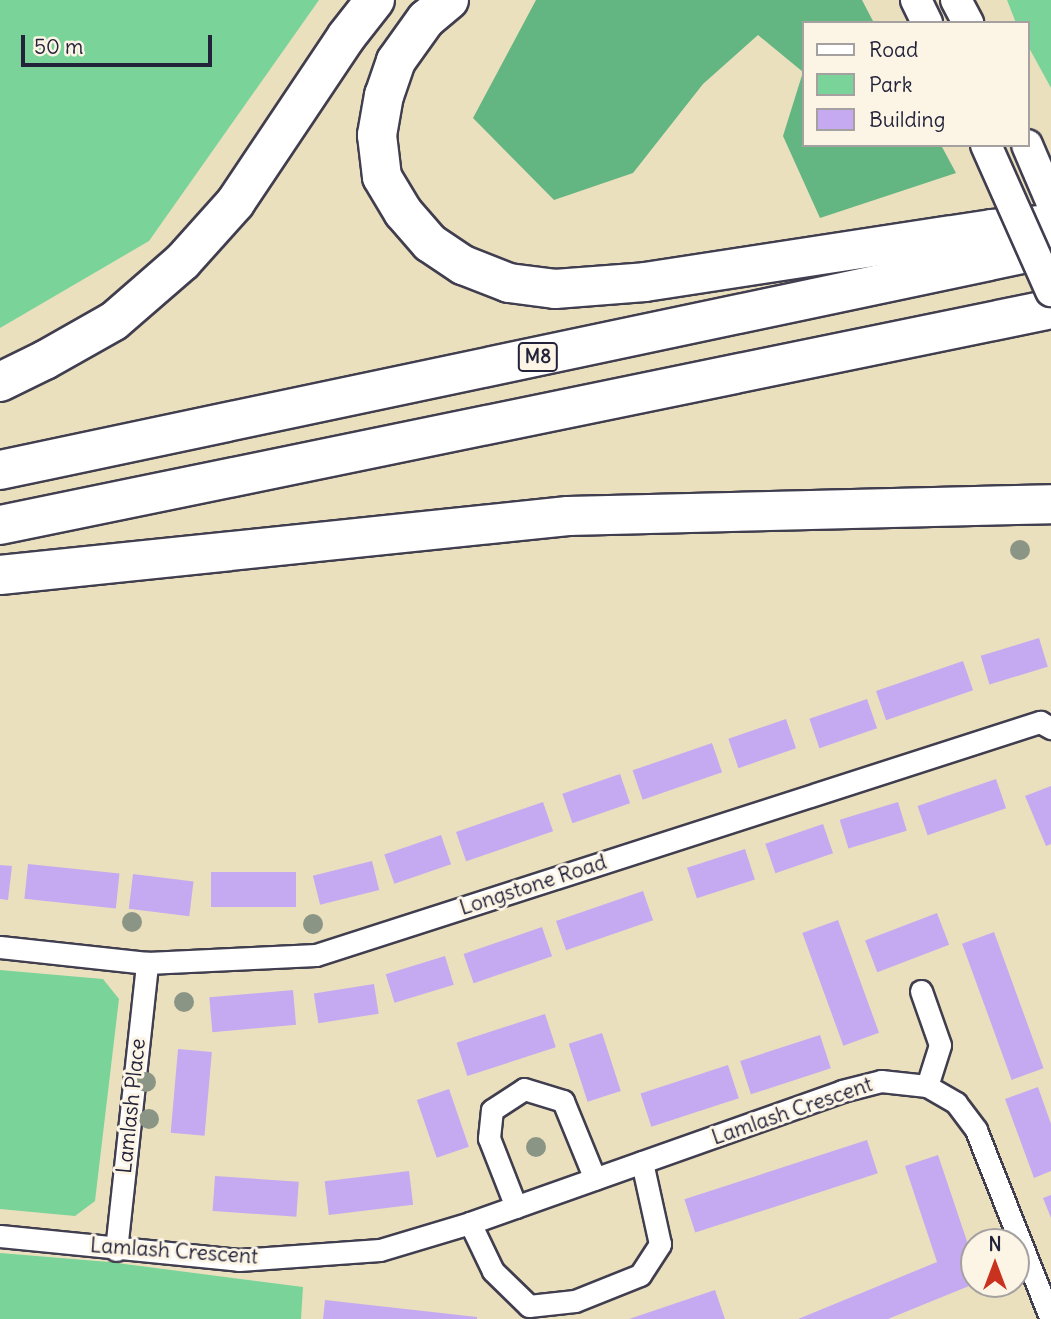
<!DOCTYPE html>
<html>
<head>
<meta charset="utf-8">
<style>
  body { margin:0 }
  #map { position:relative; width:1051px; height:1319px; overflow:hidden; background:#ebe0be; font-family:Delius,sans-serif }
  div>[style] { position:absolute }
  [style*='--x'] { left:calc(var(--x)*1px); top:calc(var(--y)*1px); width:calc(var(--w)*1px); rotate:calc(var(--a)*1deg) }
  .green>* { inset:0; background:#7ad399 }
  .forest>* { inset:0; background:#63b581 }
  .building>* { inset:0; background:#c5aaf1; transform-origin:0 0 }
  .roads { filter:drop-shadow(2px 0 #403e4f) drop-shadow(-2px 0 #403e4f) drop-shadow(0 2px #403e4f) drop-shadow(0 -2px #403e4f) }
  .minor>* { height:21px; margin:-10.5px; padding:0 10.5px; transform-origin:10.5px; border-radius:10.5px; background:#fff }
  .secondary>* { height:30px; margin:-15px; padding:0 15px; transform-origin:15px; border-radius:15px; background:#fff }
  .motorway>* { height:38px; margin:-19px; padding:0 19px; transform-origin:19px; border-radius:19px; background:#fff }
  .bridges { filter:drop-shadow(2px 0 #403e4f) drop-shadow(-2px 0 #403e4f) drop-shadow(0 2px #403e4f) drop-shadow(0 -2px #403e4f) }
  .secondary-bridge>* { height:30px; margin:-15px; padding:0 15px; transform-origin:15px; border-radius:15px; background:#fff }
  .trees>* { width:20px; height:20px; margin:-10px; border-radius:50%; background:#8b9585 }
  span { translate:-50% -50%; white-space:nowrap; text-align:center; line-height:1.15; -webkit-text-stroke:6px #fcf5e5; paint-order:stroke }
  .shield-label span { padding:2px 5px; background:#fcf5e5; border:2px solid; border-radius:5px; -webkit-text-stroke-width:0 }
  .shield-label { font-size:19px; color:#22223b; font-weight:700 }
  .street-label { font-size:21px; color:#22223b }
  .legend { position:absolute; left:802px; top:21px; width:228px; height:126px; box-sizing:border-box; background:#fcf5e5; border:2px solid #a5a1a1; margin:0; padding:9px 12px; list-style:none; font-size:21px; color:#22223b }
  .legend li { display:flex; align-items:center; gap:14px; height:35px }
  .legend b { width:35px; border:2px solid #a5a1a1 }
  .north { position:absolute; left:960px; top:1228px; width:70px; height:70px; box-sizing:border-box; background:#fcf5e5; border:2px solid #a5a1a1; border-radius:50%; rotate:0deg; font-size:19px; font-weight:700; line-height:28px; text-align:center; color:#22223b }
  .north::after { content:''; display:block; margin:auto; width:24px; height:32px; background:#c8321e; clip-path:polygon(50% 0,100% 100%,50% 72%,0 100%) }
  .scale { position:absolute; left:21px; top:35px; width:191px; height:32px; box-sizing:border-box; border:4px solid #22223b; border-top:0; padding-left:9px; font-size:21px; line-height:24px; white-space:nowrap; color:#22223b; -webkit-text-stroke:5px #fcf5e5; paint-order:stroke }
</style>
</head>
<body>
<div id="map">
  <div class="green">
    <i style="clip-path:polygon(0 0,319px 0,149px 241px,0 328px)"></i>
    <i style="clip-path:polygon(1007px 0,1051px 0,1051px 88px,1028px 46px,1028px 23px,1016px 23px)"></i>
    <i style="clip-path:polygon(0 970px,103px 979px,119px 999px,95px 1201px,75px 1216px,0 1209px)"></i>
    <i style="clip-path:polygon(0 1253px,109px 1262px,303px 1287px,301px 1319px,0 1319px)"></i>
  </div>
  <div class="forest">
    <i style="clip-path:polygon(536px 0,862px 0,874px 23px,804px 23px,804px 145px,941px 145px,956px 173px,820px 218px,783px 136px,803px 72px,758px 35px,703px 84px,633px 173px,554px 200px,473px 118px)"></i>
  </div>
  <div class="building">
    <i style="left:1039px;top:638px;width:30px;height:61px;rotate:73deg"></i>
    <i style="left:963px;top:661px;width:31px;height:92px;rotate:71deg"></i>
    <i style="left:867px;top:699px;width:31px;height:61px;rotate:71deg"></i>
    <i style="left:786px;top:719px;width:31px;height:61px;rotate:71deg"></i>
    <i style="left:712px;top:743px;width:31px;height:84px;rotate:71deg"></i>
    <i style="left:620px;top:774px;width:31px;height:61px;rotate:71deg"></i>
    <i style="left:996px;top:779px;width:31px;height:83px;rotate:71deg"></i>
    <i style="clip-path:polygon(1051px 786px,1051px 844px,1046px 846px,1025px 796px)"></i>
    <i style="left:543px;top:802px;width:31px;height:92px;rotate:71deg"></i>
    <i style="left:898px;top:802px;width:30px;height:61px;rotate:73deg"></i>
    <i style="left:823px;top:824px;width:31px;height:61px;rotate:71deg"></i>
    <i style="left:441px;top:835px;width:31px;height:60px;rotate:71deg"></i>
    <i style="left:745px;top:849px;width:32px;height:61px;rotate:72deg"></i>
    <i style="left:372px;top:861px;width:30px;height:61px;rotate:76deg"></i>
    <i style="left:28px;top:864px;width:92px;height:35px;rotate:6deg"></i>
    <i style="clip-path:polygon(0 865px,12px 866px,8px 900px,0 899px)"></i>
    <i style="left:296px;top:872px;width:35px;height:85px;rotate:90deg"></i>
    <i style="left:133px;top:874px;width:61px;height:35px;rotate:7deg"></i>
    <i style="left:643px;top:891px;width:31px;height:92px;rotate:71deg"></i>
    <i style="left:937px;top:913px;width:34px;height:77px;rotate:69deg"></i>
    <i style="left:838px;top:920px;width:120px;height:38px;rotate:70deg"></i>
    <i style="left:542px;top:927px;width:31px;height:83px;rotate:71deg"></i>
    <i style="left:994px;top:932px;width:145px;height:34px;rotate:70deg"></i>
    <i style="left:445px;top:956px;width:30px;height:62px;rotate:73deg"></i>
    <i style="left:374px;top:984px;width:30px;height:61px;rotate:81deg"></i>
    <i style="left:293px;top:990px;width:35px;height:84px;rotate:85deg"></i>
    <i style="left:545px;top:1014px;width:35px;height:93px;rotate:72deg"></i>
    <i style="left:602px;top:1033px;width:61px;height:35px;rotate:72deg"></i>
    <i style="left:820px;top:1035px;width:35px;height:84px;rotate:72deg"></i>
    <i style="left:178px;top:1049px;width:34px;height:84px;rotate:5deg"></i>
    <i style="left:728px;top:1065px;width:35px;height:92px;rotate:72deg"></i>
    <i style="clip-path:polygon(1038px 1087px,1051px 1124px,1051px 1171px,1034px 1178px,1005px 1099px)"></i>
    <i style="left:449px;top:1089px;width:61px;height:34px;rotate:71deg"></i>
    <i style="left:867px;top:1140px;width:35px;height:192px;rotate:72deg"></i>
    <i style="clip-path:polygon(938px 1155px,974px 1262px,974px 1284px,888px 1319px,798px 1319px,937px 1262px,905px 1166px)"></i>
    <i style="left:409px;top:1171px;width:34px;height:85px;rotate:83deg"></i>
    <i style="left:215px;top:1176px;width:84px;height:35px;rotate:4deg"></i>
    <i style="clip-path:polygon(1051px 1195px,1051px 1218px,1043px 1198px)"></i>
    <i style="clip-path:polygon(715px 1290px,725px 1319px,629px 1319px)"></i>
    <i style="clip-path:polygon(325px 1300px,477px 1317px,477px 1319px,323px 1319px)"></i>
  </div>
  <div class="roads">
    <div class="minor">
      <i style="--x:0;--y:947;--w:148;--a:6.2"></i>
      <i style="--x:147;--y:963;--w:169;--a:-2.7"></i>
      <i style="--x:316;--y:955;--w:761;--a:-17.84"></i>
      <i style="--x:1040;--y:722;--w:13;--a:29"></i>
      <i style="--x:921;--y:991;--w:57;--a:70.6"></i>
      <i style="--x:940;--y:1045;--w:43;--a:107.6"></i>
      <i style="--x:516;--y:1207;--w:74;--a:-111.4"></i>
      <i style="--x:489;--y:1138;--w:28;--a:-84"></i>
      <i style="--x:492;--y:1110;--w:38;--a:-33"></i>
      <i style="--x:524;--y:1089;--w:41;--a:17.1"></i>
      <i style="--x:563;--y:1101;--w:84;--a:67.7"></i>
      <i style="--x:470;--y:1223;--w:53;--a:64.4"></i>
      <i style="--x:493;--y:1271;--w:50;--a:44.2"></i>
      <i style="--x:529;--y:1306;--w:46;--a:-6.2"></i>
      <i style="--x:575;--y:1301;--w:70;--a:-21.8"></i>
      <i style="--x:640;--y:1275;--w:37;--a:-57"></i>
      <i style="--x:660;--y:1244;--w:84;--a:-102.4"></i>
      <i style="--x:0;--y:1236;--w:240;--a:5.7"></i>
      <i style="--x:239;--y:1260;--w:141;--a:-4.1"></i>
      <i style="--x:380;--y:1250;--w:94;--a:-16.7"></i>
      <i style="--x:470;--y:1223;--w:395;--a:-19.5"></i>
      <i style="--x:842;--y:1091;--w:40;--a:-14.4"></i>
      <i style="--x:881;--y:1081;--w:46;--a:6.2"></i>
      <i style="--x:927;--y:1086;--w:34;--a:30"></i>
      <i style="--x:956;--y:1103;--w:34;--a:53"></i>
      <i style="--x:976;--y:1130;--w:203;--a:68.4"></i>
      <i style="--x:116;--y:1250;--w:289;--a:-83.8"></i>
    </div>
    <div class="secondary">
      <i style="--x:916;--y:0;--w:25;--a:64"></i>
      <i style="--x:956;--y:0;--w:26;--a:62"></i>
      <i style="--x:1027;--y:145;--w:61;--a:66.8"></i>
    </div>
    <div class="motorway">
      <i style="--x:449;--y:0;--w:30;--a:140"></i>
      <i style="--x:426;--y:19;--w:52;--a:125.5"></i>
      <i style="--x:396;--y:61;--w:36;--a:109"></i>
      <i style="--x:384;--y:95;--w:41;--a:99.9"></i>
      <i style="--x:377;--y:135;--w:42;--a:83.2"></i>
      <i style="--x:382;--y:177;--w:41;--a:59"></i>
      <i style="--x:403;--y:212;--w:41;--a:48.9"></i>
      <i style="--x:430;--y:243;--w:40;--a:34"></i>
      <i style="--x:463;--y:265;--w:49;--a:21.4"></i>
      <i style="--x:509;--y:283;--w:46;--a:7.4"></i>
      <i style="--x:555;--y:289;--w:90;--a:-4.4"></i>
      <i style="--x:645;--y:282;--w:351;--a:-8.7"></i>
      <i style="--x:992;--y:229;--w:59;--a:-4.8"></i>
      <i style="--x:0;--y:382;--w:50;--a:-26.1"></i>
      <i style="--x:45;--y:360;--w:79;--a:-29.5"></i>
      <i style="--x:114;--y:321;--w:91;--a:-41"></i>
      <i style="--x:183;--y:261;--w:78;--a:-48.1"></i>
      <i style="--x:235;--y:203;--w:200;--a:-56.2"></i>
      <i style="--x:346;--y:37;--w:47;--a:-51.9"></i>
      <i style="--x:0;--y:470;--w:1074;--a:-11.93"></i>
      <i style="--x:0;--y:525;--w:1073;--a:-11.61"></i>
      <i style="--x:0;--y:575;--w:571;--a:-5.93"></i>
      <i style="--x:568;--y:516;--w:483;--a:-1.4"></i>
    </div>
  </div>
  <div class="bridges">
    <div class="secondary-bridge">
      <i style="--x:986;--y:145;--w:160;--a:66"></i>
    </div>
  </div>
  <div class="trees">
    <i style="left:1020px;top:550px"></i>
    <i style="left:132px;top:922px"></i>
    <i style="left:313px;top:924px"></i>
    <i style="left:184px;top:1002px"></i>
    <i style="left:146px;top:1082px"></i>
    <i style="left:149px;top:1119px"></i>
    <i style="left:536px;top:1147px"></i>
  </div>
  <div class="shield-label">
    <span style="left:538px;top:357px">M8</span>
  </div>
  <div class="street-label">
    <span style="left:533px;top:885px;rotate:-18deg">Longstone Road</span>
    <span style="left:131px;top:1106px;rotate:-84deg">Lamlash Place</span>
    <span style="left:792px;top:1111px;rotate:-19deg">Lamlash Crescent</span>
    <span style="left:174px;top:1251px;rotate:4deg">Lamlash Crescent</span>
  </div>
  <ul class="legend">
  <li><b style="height:9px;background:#fff"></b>Road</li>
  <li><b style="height:19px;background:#7ad399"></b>Park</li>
  <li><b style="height:19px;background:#c5aaf1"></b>Building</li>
  </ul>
  <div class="north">N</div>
  <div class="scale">50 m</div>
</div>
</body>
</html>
